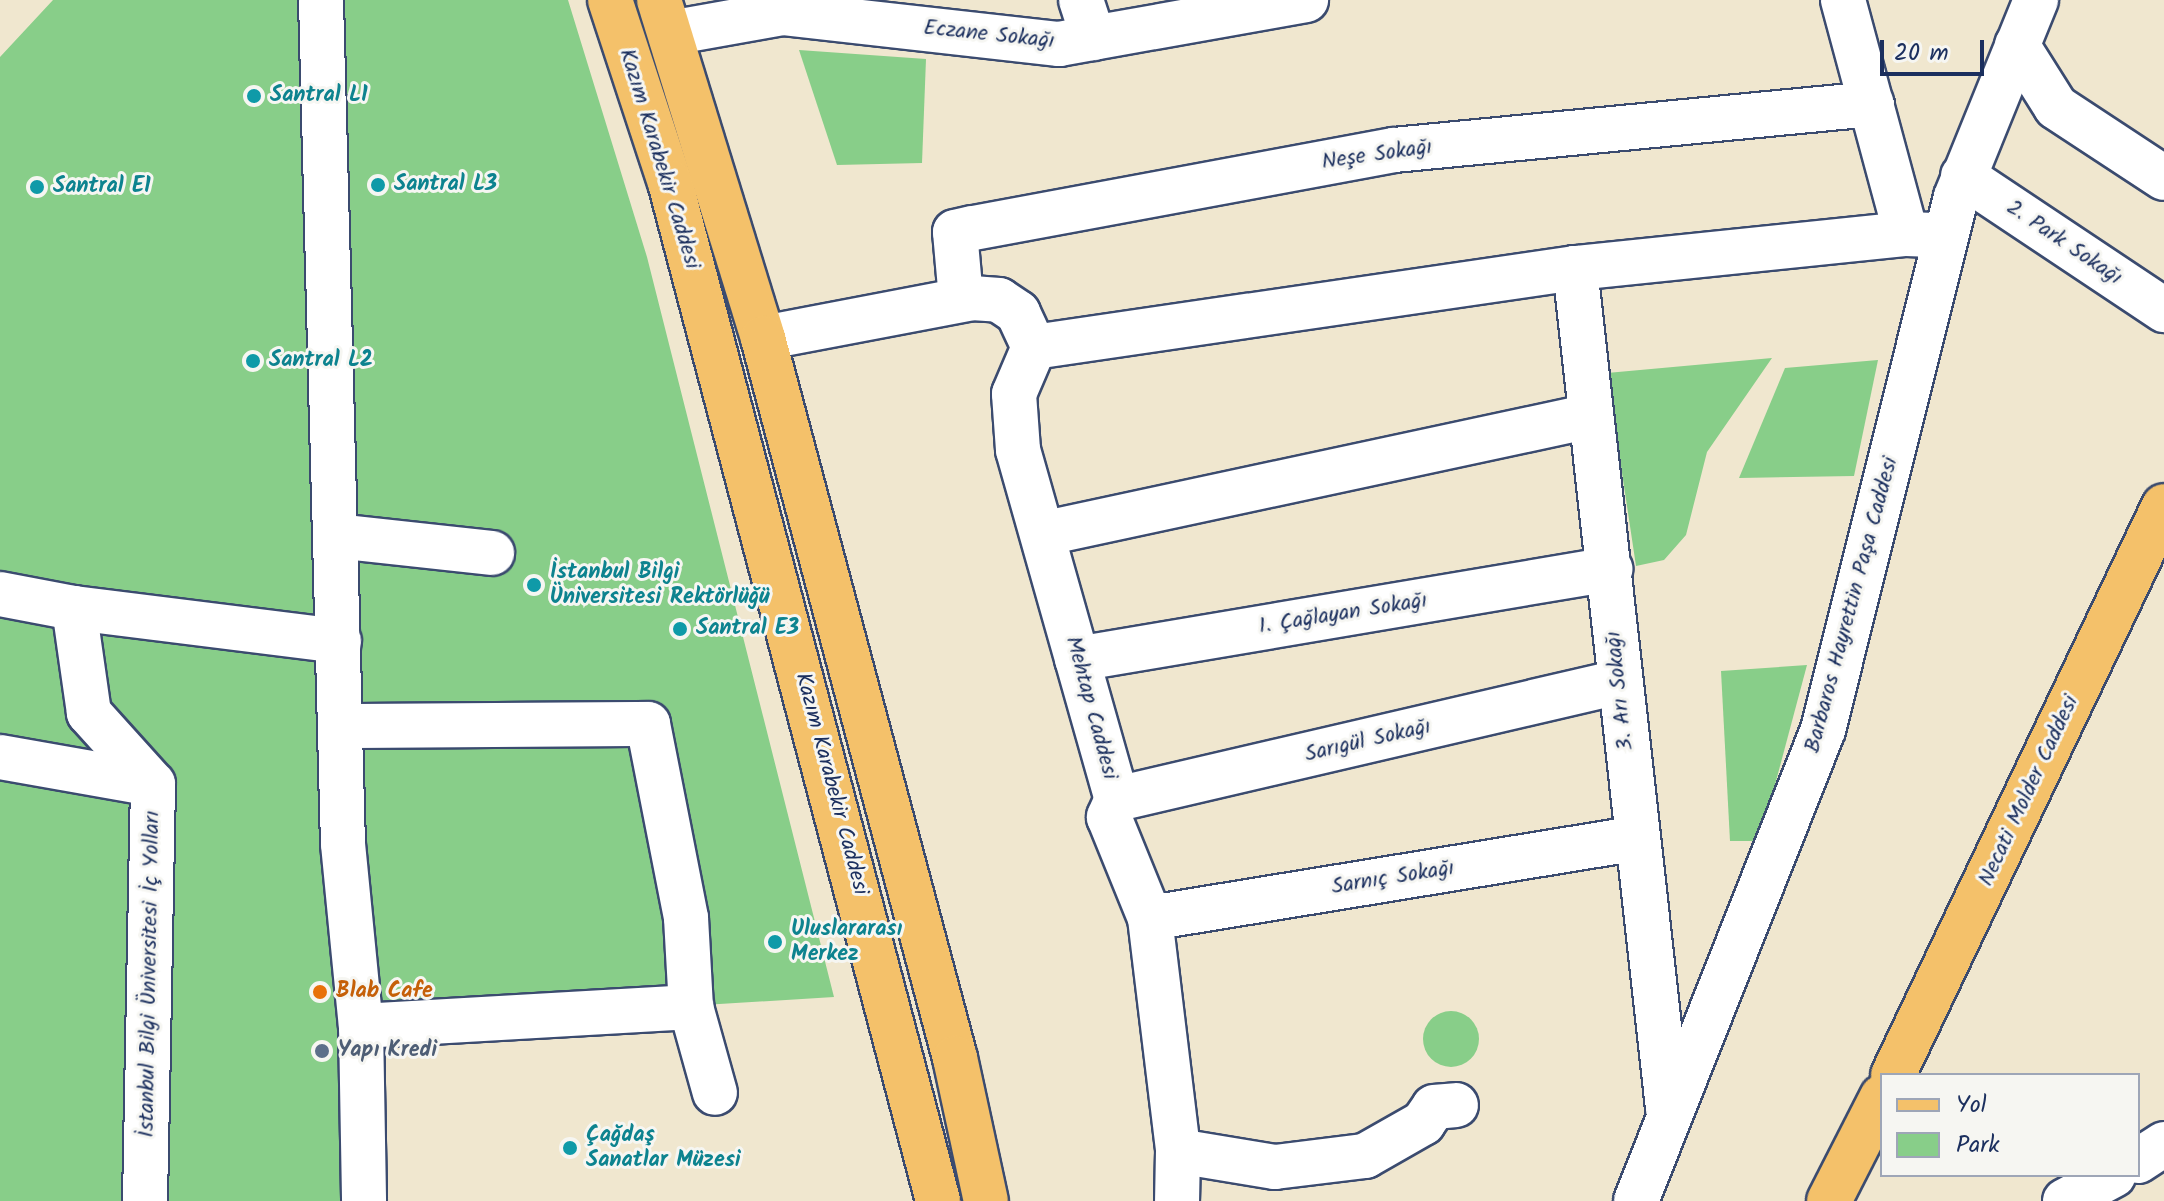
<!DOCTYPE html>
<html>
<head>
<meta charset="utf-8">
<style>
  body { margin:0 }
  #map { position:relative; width:2164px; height:1201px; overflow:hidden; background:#f0e7cf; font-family:Kalam,sans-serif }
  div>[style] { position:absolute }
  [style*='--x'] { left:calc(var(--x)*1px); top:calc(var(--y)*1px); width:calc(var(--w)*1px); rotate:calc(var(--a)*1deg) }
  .green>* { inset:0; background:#88ce89 }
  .round { border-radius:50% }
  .roads { filter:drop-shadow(2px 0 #3b4b6f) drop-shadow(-2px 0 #3b4b6f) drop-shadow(0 2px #3b4b6f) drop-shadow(0 -2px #3b4b6f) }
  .minor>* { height:44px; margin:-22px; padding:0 22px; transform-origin:22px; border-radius:22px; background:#fff }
  .major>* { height:44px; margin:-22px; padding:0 22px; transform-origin:22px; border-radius:22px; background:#f4c16a }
  .dots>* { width:22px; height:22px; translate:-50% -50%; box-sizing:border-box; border:4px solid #f6f6f2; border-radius:50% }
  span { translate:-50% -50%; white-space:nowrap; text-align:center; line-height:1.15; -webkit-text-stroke:6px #f6f6f2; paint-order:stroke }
  .street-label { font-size:22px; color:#1b2f5e }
  .culture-label { font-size:22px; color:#0d838f; font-weight:700 }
  .left { translate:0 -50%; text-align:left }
  .food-label { font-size:22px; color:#c56008; font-weight:700 }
  .service-label { font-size:22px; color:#4e5e75; font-weight:700 }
  .legend { position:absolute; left:1880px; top:1073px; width:260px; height:104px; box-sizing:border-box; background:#f6f6f2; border:2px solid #9ea6b7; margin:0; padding:10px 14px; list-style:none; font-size:24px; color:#1b2f5e }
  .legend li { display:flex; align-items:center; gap:16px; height:40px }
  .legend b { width:40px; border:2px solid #9ea6b7 }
  .scale { position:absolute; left:1880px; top:40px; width:104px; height:36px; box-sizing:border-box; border:4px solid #1b2f5e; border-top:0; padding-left:10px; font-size:24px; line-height:28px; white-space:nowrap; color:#1b2f5e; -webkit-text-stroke:6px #f6f6f2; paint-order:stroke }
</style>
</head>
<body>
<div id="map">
  <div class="green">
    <i style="clip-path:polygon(53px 0,568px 0,647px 257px,834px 997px,362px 1026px,364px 1201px,0 1201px,0 57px)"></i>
    <i style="clip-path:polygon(799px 50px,926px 59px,922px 163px,837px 165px)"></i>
    <i style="clip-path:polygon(1772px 358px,1707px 452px,1686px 535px,1664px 560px,1636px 566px,1607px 373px)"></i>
    <i style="clip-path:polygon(1878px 360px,1854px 476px,1739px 478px,1785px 368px)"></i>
    <i style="clip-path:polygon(1807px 665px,1760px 841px,1730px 841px,1721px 671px)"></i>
    <i class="round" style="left:1423px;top:1011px;width:56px;height:56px"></i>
  </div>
  <div class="roads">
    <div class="minor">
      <i style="--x:321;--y:0;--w:844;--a:88.51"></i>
      <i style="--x:343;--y:844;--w:183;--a:84.4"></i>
      <i style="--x:361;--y:1026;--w:175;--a:89"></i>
      <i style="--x:1081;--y:0;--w:40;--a:72"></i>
      <i style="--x:1843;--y:0;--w:242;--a:74.9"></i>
      <i style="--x:1906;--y:234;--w:28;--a:2"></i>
      <i style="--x:670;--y:33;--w:114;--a:-10.1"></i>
      <i style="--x:782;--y:13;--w:279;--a:6.4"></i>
      <i style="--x:1059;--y:44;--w:251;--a:-10.1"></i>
      <i style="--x:2017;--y:45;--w:73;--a:57.8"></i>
      <i style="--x:2056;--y:107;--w:129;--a:33.3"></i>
      <i style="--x:1963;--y:176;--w:242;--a:33.7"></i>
      <i style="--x:1575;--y:268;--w:845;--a:83.68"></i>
      <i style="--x:961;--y:299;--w:67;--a:-95.1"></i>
      <i style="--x:955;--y:232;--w:18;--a:-13"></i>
      <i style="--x:973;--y:228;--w:428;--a:-10.5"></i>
      <i style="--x:1394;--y:150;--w:480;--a:-5.5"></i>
      <i style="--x:763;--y:338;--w:213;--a:-10.8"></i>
      <i style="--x:972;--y:298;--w:27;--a:4"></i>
      <i style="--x:999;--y:300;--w:23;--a:34"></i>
      <i style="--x:1018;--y:313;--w:38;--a:65"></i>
      <i style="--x:1034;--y:347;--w:547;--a:-8.31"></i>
      <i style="--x:1575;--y:268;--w:333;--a:-5.9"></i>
      <i style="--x:1034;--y:347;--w:51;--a:113.1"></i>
      <i style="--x:1014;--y:394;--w:56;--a:85.9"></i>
      <i style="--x:1018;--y:450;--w:363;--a:74.2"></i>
      <i style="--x:1117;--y:799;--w:20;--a:114"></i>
      <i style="--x:1109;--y:817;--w:109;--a:67.9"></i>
      <i style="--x:1150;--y:918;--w:235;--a:83.1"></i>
      <i style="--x:1178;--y:1151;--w:50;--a:91.1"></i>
      <i style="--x:1046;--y:533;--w:557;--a:-12.12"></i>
      <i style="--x:336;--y:536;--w:157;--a:6.2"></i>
      <i style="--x:0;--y:594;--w:75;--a:10.7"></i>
      <i style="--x:1077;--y:659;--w:541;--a:-9.58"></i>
      <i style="--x:342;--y:726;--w:306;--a:-0.4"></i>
      <i style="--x:648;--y:724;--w:198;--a:78.9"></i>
      <i style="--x:686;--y:918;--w:89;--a:86.8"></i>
      <i style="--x:691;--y:1007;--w:89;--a:74.4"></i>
      <i style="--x:0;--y:757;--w:155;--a:10"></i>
      <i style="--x:1117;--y:799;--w:515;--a:-13.12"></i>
      <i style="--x:1150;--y:918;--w:494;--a:-9.3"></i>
      <i style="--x:361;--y:1026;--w:331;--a:-3.3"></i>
      <i style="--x:1178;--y:1151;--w:98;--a:9.4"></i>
      <i style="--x:1275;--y:1167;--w:91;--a:-7"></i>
      <i style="--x:1365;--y:1156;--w:67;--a:-29.6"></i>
      <i style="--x:1423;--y:1123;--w:19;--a:-55"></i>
      <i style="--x:1434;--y:1107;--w:22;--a:-5"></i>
      <i style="--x:2138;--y:1161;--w:31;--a:-33"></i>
      <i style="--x:145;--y:1201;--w:417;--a:-88.9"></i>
      <i style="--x:153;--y:784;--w:96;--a:-132"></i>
      <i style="--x:89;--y:713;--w:106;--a:-98.1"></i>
      <i style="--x:74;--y:608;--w:267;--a:7.1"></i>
      <i style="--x:1636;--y:1201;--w:507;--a:-68.35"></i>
      <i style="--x:1823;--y:730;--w:549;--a:-75.99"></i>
      <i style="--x:1956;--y:197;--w:213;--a:-67.9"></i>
      <i style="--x:2065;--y:1201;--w:55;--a:-28"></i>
    </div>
    <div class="major">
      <i style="--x:610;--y:0;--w:192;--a:71.8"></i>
      <i style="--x:670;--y:182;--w:1054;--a:75.26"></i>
      <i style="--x:659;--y:0;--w:354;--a:72.9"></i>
      <i style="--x:763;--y:338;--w:745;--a:75.07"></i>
      <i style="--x:955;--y:1058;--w:146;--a:77.8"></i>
      <i style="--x:1893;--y:1075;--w:630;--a:-64.53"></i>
      <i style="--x:1829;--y:1201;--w:117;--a:-63"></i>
    </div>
  </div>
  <div class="dots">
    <i style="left:254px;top:96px;background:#0f9aa8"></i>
    <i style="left:378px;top:185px;background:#0f9aa8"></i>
    <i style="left:37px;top:187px;background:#0f9aa8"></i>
    <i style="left:253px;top:361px;background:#0f9aa8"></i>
    <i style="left:534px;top:585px;background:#0f9aa8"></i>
    <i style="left:680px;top:629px;background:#0f9aa8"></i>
    <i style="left:775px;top:942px;background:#0f9aa8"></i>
    <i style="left:320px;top:992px;background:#e8710a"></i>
    <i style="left:322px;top:1051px;background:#5c6f8a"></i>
    <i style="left:570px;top:1148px;background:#0f9aa8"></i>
  </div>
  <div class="street-label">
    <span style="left:989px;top:35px;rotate:6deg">Eczane Sokağı</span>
    <span style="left:1377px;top:155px;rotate:-8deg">Neşe Sokağı</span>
    <span style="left:659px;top:159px;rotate:73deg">Kazım Karabekir Caddesi</span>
    <span style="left:2064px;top:243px;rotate:34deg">2. Park Sokağı</span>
    <span style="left:1852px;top:605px;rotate:-75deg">Barbaros Hayrettin Paşa Caddesi</span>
    <span style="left:1343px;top:614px;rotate:-9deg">1. Çağlayan Sokağı</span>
    <span style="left:1620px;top:691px;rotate:-96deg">3. Arı Sokağı</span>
    <span style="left:1091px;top:708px;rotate:75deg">Mehtap Caddesi</span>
    <span style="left:1368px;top:741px;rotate:-13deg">Sarıgül Sokağı</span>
    <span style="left:831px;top:784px;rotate:75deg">Kazım Karabekir Caddesi</span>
    <span style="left:2029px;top:791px;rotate:-65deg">Necati Molder Caddesi</span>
    <span style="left:1393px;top:878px;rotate:-9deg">Sarnıç Sokağı</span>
    <span style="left:150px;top:974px;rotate:-89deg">İstanbul Bilgi Üniversitesi İç Yolları</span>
  </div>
  <div class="culture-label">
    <span class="left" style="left:270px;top:96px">Santral L1</span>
    <span class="left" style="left:394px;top:185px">Santral L3</span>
    <span class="left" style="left:53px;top:187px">Santral E1</span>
    <span class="left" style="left:269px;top:361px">Santral L2</span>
    <span class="left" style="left:550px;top:585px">İstanbul Bilgi<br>Üniversitesi Rektörlüğü</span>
    <span class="left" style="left:696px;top:629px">Santral E3</span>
    <span class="left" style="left:791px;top:942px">Uluslararası<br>Merkez</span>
    <span class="left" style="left:586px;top:1148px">Çağdaş<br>Sanatlar Müzesi</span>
  </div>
  <div class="food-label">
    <span class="left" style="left:336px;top:992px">Blab Cafe</span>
  </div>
  <div class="service-label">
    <span class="left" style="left:338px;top:1051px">Yapı Kredi</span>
  </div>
  <ul class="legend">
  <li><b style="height:10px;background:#f4c16a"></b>Yol</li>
  <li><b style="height:22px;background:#88ce89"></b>Park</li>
  </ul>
  <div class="scale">20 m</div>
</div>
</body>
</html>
